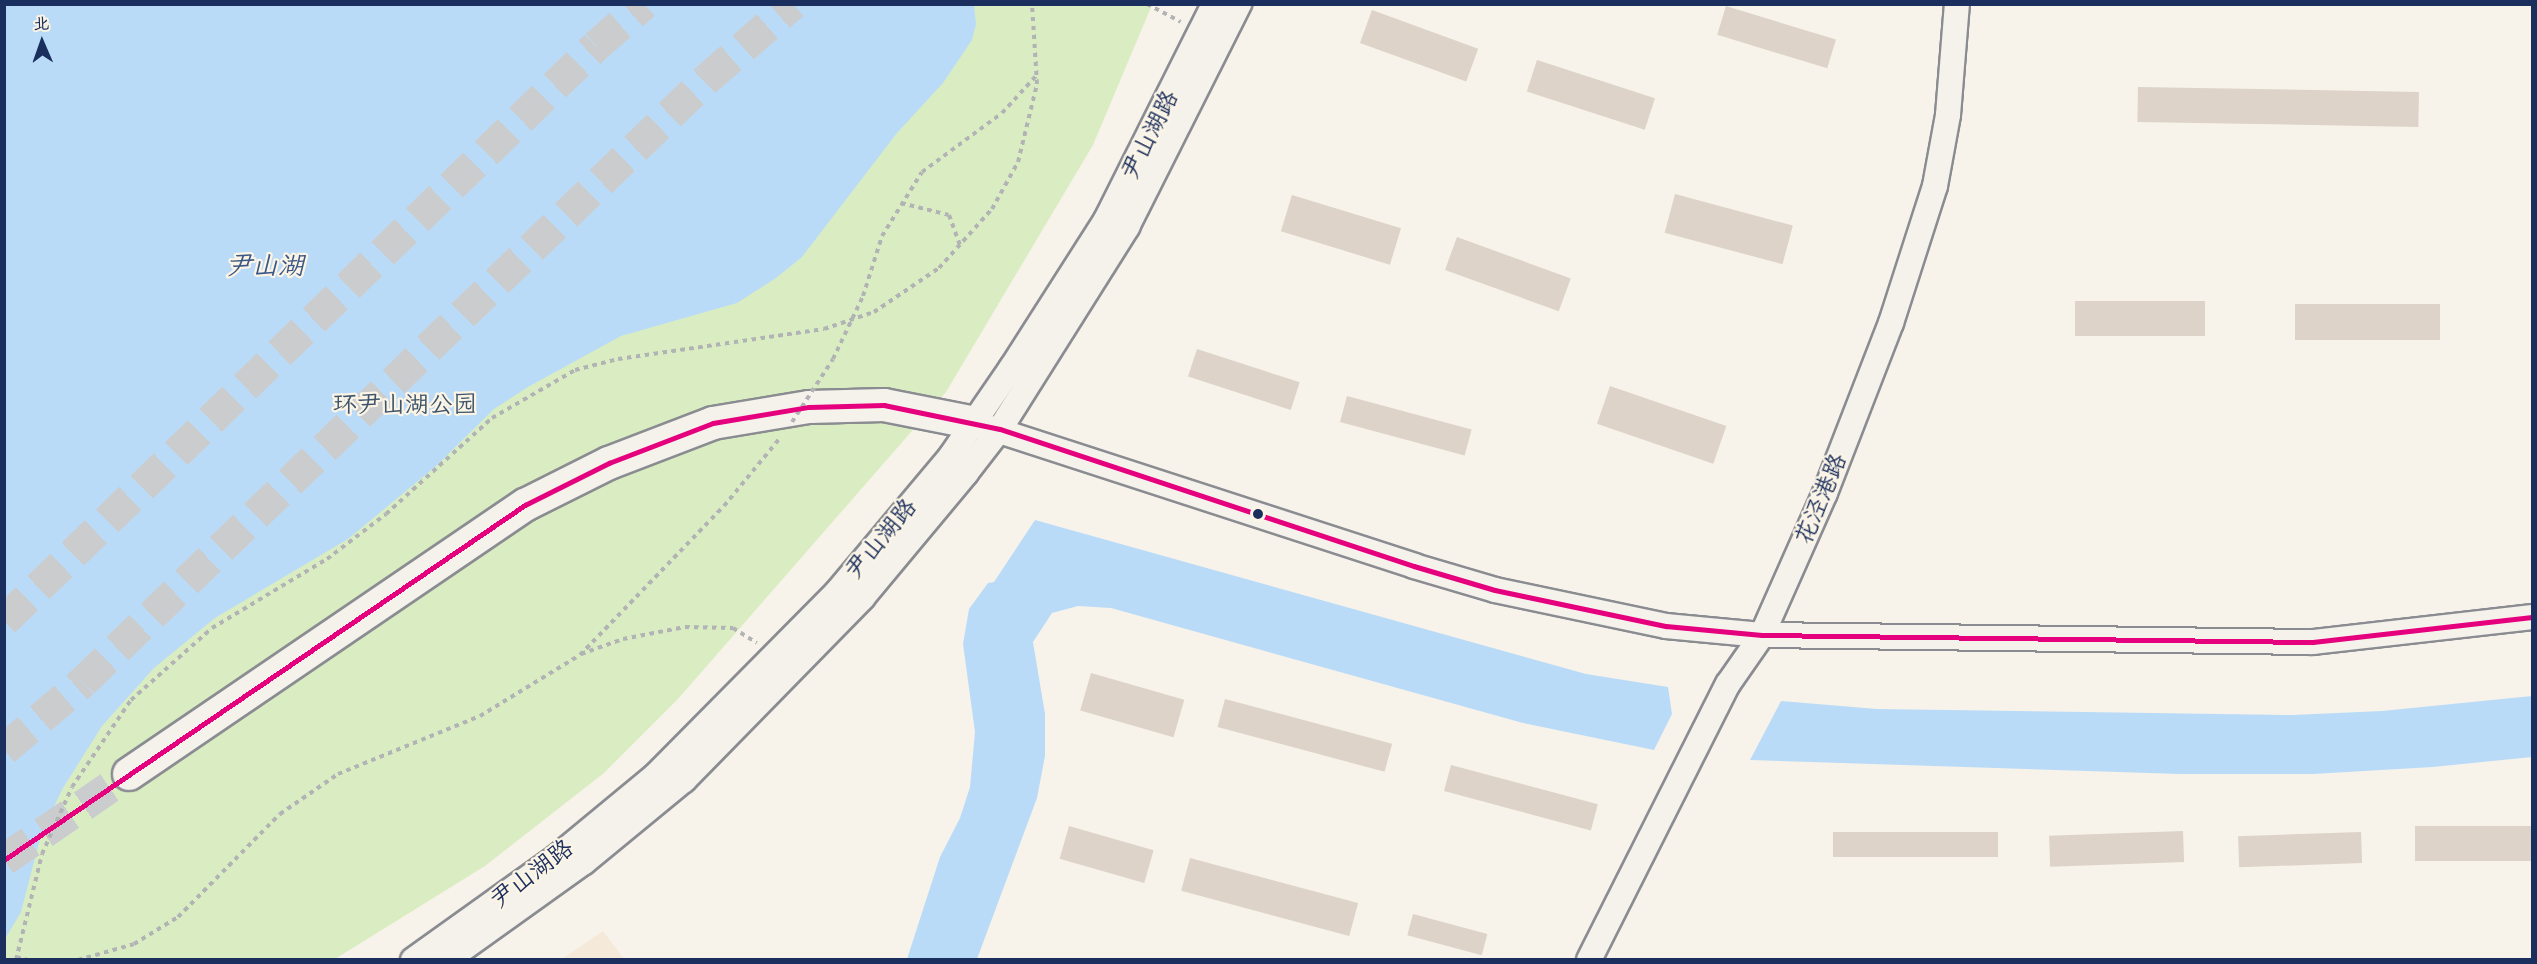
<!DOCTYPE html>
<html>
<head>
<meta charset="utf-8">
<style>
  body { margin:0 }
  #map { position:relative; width:2537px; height:964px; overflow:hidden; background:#f7f3ea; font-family:Caveat,"LXGW WenKai TC",sans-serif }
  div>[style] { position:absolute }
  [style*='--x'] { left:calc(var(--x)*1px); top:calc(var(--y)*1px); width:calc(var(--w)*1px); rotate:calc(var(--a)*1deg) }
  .built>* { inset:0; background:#f5e9da }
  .green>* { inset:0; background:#daedc2 }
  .water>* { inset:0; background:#badbf7 }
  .building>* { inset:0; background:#ddd3c8; transform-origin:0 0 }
  .highway-tunnel>* { height:32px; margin-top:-16px; transform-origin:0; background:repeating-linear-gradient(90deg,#cbccce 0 32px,transparent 0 48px) }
  .path>* { height:4px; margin-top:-2px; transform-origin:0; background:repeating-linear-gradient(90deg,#b2b3b4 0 4.5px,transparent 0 9px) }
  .roads { filter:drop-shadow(2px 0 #8a8c91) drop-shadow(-2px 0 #8a8c91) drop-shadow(0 2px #8a8c91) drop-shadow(0 -2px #8a8c91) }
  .secondary>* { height:24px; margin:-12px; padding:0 12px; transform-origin:12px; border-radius:12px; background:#f5f2ec }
  .highway>* { height:32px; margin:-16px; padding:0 16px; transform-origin:16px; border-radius:16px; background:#f5f2ec }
  .path-bridge>* { height:4px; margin-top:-2px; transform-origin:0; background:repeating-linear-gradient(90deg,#b2b3b4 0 4.5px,transparent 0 9px) }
  .bus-1>* { height:4.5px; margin:-2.25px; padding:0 2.25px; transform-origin:2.25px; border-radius:2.25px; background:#e5007d }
  .dots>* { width:16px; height:16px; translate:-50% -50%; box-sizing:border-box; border:3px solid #fcf5e5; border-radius:50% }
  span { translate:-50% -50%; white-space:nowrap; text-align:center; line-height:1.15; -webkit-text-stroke:4.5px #fcf5e5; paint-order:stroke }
  .street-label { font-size:24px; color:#1b2f5e }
  .park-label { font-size:24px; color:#3d546c }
  .water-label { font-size:26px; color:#3c5886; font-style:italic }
  .frame { position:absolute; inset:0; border:6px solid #1b2f5e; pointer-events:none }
  .north { position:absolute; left:12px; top:12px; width:60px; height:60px; -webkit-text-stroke:4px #fcf5e5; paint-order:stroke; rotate:358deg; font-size:16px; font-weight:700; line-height:24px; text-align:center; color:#1b2f5e }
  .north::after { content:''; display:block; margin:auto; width:21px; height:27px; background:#1b2f5e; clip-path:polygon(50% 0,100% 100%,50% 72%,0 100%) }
</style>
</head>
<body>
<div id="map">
  <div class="built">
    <i style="clip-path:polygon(603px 931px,624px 959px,562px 959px)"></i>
  </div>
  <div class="green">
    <i style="clip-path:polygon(5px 5px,1152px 5px,1093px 145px,946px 392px,678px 699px,604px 773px,485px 866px,335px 959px,5px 960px)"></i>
  </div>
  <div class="water">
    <i style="clip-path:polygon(5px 4px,974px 4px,976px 24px,972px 40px,943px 83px,897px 133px,802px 257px,776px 278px,737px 303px,621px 336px,528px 387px,494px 409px,435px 467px,348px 539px,215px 618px,154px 668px,102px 726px,63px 788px,42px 831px,21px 912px,5px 939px)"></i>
    <i style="clip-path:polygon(1035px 520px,1586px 674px,1668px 687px,1672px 714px,1654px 750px,1523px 723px,1111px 608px,1078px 606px,1052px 613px,1033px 642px,1045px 714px,1045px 756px,1037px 798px,977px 959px,907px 959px,940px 857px,960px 818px,970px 787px,975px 732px,963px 644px,969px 609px,988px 583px,994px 582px)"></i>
    <i style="clip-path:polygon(2532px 696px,2532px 757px,2433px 767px,2313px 774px,2180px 774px,1750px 760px,1781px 701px,1877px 709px,2292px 715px,2382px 711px)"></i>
  </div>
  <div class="building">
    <i style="left:1726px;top:6px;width:115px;height:30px;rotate:17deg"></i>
    <i style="left:1372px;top:10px;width:113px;height:35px;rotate:20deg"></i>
    <i style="left:1537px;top:60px;width:124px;height:33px;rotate:18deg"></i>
    <i style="left:2138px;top:87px;width:281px;height:35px;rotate:1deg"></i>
    <i style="left:1675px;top:194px;width:122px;height:40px;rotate:15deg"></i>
    <i style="left:1292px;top:195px;width:114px;height:38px;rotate:17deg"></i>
    <i style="left:1457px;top:237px;width:121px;height:35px;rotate:20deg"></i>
    <i style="left:2205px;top:301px;width:35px;height:130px;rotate:90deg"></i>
    <i style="left:2440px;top:304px;width:36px;height:145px;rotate:90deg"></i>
    <i style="left:1197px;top:349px;width:108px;height:29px;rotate:18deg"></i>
    <i style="left:1610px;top:386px;width:123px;height:40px;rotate:19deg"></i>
    <i style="left:1347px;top:396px;width:129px;height:27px;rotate:15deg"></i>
    <i style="left:1091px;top:673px;width:97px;height:39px;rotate:16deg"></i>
    <i style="left:1225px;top:699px;width:173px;height:29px;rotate:15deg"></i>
    <i style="left:1451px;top:765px;width:152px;height:27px;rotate:15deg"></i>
    <i style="left:1069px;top:826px;width:88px;height:34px;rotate:16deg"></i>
    <i style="left:2532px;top:826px;width:35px;height:117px;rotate:90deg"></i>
    <i style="left:2183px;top:831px;width:31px;height:134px;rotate:88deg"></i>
    <i style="left:1998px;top:832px;width:25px;height:165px;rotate:90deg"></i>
    <i style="left:2361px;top:832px;width:31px;height:123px;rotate:88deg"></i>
    <i style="left:1190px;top:858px;width:174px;height:34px;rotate:15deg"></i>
    <i style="left:1413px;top:914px;width:77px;height:22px;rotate:15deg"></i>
  </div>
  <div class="highway-tunnel">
    <i style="--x:4;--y:621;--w:825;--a:-44.17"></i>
    <i style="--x:596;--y:46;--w:64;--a:-41.2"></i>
    <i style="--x:4;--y:750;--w:104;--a:-40.7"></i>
    <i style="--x:83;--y:682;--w:868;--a:-44.02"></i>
    <i style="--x:707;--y:79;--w:114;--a:-41.1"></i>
    <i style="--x:4;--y:860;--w:152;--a:-34.5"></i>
  </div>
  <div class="path">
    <i style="--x:1147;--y:4;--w:38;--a:28"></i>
    <i style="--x:901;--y:203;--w:49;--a:14"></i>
    <i style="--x:949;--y:215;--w:33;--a:70"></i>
    <i style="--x:863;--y:296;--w:63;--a:-72.4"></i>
    <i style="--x:882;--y:236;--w:75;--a:-58"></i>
    <i style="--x:922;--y:172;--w:99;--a:-36.4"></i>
    <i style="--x:1002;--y:113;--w:50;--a:-47.4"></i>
    <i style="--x:581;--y:654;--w:45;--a:-19.7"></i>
    <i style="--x:623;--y:639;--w:63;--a:-11"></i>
    <i style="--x:685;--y:627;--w:48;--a:1.2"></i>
    <i style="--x:733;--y:628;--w:28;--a:32"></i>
    <i style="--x:16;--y:957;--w:12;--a:14"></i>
    <i style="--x:16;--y:960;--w:109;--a:-76.2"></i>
    <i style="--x:42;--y:854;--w:73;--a:-65.9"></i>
    <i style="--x:72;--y:787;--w:105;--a:-55.9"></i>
    <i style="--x:131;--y:700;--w:108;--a:-41.6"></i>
    <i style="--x:212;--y:628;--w:134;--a:-31"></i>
    <i style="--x:327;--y:559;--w:74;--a:-37.3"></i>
    <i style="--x:386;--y:514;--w:143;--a:-42.2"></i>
    <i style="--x:492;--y:418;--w:96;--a:-30"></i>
    <i style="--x:575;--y:370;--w:44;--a:-14.3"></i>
    <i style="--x:618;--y:359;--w:208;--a:-8.3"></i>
    <i style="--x:824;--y:329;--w:53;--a:-18.8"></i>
    <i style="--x:874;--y:312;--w:78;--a:-34.1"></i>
    <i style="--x:939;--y:268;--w:79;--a:-48.1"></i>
    <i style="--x:992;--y:209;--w:54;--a:-61"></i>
    <i style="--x:1018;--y:162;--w:80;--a:-76.3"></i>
    <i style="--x:1037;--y:84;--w:80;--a:-93.6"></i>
    <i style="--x:78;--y:960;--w:58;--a:-15.9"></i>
    <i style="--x:134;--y:944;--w:52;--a:-31.5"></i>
    <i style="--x:178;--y:917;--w:145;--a:-45.3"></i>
    <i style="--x:280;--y:814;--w:70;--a:-34.6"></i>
    <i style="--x:338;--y:774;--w:153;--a:-22.2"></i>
    <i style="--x:480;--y:716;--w:117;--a:-31.4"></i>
    <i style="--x:580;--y:655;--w:207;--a:-46"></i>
    <i style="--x:724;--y:506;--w:88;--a:-50.5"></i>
  </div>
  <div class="roads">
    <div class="secondary">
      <i style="--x:975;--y:423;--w:462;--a:18"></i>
      <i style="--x:1414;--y:566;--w:84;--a:16.5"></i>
      <i style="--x:1495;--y:590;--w:175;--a:11.9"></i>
      <i style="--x:1666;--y:626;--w:96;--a:5.4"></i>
      <i style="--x:1762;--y:635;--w:551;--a:0.73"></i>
      <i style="--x:2313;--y:642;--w:220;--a:-6.5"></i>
      <i style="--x:413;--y:960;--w:178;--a:-35.6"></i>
      <i style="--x:558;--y:856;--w:129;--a:-39.6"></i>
      <i style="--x:657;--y:774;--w:256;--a:-45.3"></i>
      <i style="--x:837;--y:592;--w:177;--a:-50"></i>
      <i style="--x:951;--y:456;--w:108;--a:-55.6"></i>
      <i style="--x:1012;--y:367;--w:174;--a:-57.4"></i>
      <i style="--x:1106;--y:220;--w:241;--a:-63.4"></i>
      <i style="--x:447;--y:960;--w:168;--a:-35.6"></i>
      <i style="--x:584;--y:862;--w:129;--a:-39.4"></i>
      <i style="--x:684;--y:780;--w:255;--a:-45.6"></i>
      <i style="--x:862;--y:598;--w:163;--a:-50.2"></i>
      <i style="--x:966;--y:473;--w:56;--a:-52.3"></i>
      <i style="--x:1000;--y:429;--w:239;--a:-57.8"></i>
      <i style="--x:1127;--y:227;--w:250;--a:-63.3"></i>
      <i style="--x:1589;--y:960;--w:309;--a:-63.3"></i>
      <i style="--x:1728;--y:684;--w:60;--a:-55.2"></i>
      <i style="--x:1762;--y:635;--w:155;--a:-66.1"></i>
      <i style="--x:1825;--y:493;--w:182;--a:-68.8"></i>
      <i style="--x:1891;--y:323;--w:144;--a:-72.2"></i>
      <i style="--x:1935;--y:186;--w:72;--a:-79.6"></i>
      <i style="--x:1948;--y:115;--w:111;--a:-85.4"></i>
    </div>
    <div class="highway">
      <i style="--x:129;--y:774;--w:479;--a:-34.2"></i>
      <i style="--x:525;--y:505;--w:94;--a:-26.6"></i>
      <i style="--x:609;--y:463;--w:111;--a:-21"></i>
      <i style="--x:713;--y:423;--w:97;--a:-9.5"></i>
      <i style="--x:809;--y:407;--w:75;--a:-1.5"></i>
      <i style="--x:884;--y:405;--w:93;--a:11.2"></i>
    </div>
  </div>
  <div class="path-bridge">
    <i style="--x:792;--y:422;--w:75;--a:-56.9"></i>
    <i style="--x:833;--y:359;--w:70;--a:-64.5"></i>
  </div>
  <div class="bus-1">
    <i style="--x:4;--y:860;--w:630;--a:-34.27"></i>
    <i style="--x:525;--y:505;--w:94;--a:-26.6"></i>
    <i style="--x:609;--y:463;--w:111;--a:-21"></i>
    <i style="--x:713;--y:423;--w:97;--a:-9.5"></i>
    <i style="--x:809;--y:407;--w:75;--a:-1.5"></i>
    <i style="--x:884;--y:405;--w:118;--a:11.7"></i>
    <i style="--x:1000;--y:429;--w:436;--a:18.3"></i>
    <i style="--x:1414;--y:566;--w:84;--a:16.5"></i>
    <i style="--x:1495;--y:590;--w:175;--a:11.9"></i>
    <i style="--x:1666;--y:626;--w:96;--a:5.4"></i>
    <i style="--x:1762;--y:635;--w:551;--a:0.73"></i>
    <i style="--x:2313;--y:642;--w:220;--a:-6.5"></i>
  </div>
  <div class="dots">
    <i style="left:1258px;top:514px;background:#1b2f5e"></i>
  </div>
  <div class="street-label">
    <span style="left:1150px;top:135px;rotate:-63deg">尹山湖路</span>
    <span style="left:1821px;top:499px;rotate:-67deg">花泾港路</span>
    <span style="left:881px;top:539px;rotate:-50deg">尹山湖路</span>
    <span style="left:532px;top:874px;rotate:-37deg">尹山湖路</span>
  </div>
  <div class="park-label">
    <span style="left:405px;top:405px">环尹山湖公园</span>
  </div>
  <div class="water-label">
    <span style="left:265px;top:266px">尹山湖</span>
  </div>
  <div class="frame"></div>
  <div class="north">北</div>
</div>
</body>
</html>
